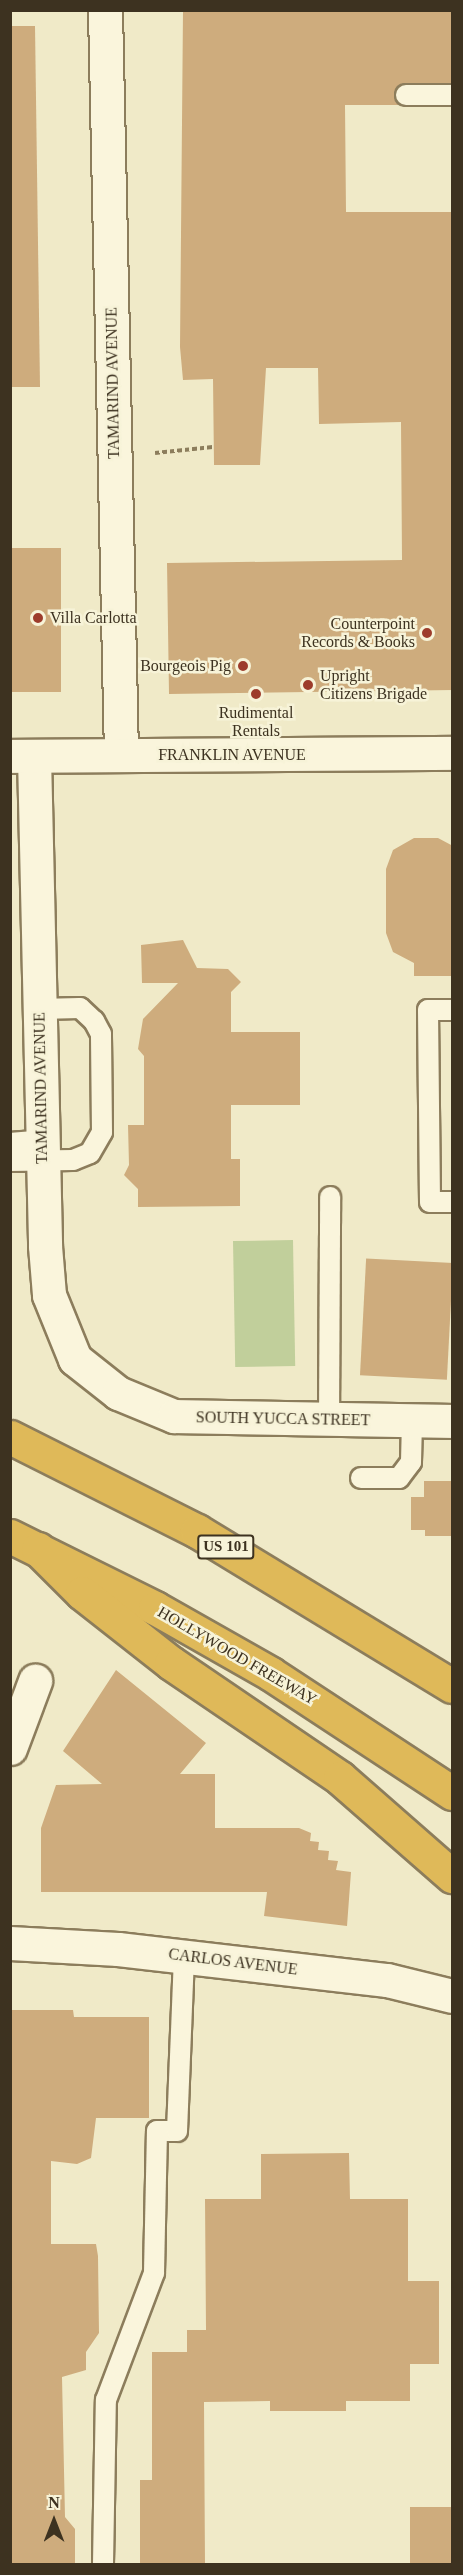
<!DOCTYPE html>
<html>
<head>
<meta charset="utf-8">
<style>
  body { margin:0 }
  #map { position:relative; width:463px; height:2575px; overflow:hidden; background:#f0eac8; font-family:"Times New Roman",serif }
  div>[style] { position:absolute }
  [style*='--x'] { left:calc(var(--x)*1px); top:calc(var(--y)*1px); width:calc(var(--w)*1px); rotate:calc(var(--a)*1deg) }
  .green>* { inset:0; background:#c1cf9b; transform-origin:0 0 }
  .building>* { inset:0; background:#ceac7d; transform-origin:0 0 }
  .path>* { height:4px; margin-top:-2px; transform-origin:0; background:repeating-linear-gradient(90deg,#8c7d5c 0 4.5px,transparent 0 7.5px) }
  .roads { filter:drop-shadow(2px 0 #8c7d5c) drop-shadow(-2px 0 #8c7d5c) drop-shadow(0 2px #8c7d5c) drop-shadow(0 -2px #8c7d5c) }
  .lane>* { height:20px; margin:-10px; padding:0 10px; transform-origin:10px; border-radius:10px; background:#faf5dc }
  .street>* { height:33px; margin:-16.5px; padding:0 16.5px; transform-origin:16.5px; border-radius:16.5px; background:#faf5dc }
  .secondary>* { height:33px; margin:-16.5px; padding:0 16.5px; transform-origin:16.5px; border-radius:16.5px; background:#faf5dc }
  .highway>* { height:33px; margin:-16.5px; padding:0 16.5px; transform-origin:16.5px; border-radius:16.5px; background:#dfb959 }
  .dots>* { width:16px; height:16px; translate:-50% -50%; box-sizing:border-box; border:3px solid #f7f3d8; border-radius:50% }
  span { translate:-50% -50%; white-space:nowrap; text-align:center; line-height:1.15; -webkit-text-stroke:5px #f7f3d8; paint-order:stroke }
  .shield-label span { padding:2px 4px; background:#f7f3d8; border:2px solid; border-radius:4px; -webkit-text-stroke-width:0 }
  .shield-label { font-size:15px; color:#3d3220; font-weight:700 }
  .street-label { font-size:16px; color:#3d3220 }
  .poi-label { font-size:16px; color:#3d3220 }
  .left { translate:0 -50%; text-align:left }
  .right { translate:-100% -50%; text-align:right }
  .frame { position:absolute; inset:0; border:12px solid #3d3220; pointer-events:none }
  .north { position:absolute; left:24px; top:2491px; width:60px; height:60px; -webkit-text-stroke:4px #f7f3d8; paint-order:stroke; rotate:0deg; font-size:16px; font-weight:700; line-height:24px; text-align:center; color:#3d3220 }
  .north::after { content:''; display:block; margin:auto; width:21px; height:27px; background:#3d3220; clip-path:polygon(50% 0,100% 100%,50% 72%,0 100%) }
</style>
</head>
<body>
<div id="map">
  <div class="green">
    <i style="left:293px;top:1240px;width:126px;height:60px;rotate:89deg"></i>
  </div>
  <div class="building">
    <i style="clip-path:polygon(183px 10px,453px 10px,453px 83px,401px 84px,394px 94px,399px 105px,345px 105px,346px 212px,453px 212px,453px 690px,169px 694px,167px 563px,402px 560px,401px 422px,319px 424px,318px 368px,266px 368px,260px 465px,214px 465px,213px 379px,183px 380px,180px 347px)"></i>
    <i style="clip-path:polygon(10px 26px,35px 26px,40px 387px,10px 387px)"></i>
    <i style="left:10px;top:548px;width:51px;height:144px"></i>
    <i style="clip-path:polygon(414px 838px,438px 838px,453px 846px,453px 976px,414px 976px,414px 963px,393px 952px,386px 933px,386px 869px,393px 850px)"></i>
    <i style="clip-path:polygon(183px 940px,197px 968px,228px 969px,241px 982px,231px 992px,231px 1032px,300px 1032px,300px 1105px,231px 1105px,231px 1159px,240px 1159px,240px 1206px,138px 1207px,138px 1189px,124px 1175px,129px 1165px,128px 1125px,144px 1125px,144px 1056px,138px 1049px,143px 1019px,178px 983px,142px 983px,141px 945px)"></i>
    <i style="left:453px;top:1263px;width:117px;height:87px;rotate:93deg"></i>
    <i style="clip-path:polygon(424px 1481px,453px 1481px,453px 1536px,425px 1536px,425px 1530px,411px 1530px,411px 1497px,424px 1497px)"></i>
    <i style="clip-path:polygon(116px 1670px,206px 1743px,180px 1774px,215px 1774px,215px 1828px,299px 1828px,311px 1833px,310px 1841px,319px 1842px,318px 1850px,329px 1851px,328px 1860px,338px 1861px,336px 1870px,351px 1872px,347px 1926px,264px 1916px,267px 1892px,41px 1892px,41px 1828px,56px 1785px,102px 1784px,63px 1751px)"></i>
    <i style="clip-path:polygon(10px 2010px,73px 2010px,74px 2017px,149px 2017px,149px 2118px,96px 2118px,91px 2158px,77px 2164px,51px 2161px,51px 2244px,96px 2244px,98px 2256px,99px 2333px,86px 2352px,86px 2370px,62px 2377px,65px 2517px,75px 2529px,75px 2565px,10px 2565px)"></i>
    <i style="clip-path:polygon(349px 2153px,350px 2199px,408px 2199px,408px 2281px,439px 2281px,439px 2364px,410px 2364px,410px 2401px,346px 2401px,346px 2411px,270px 2411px,270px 2401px,204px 2402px,205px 2565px,140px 2565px,140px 2480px,152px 2480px,152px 2352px,187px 2352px,187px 2330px,206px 2330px,205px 2199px,261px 2199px,261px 2154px)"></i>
    <i style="left:410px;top:2507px;width:43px;height:58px"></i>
  </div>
  <div class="path">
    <i style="--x:155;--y:453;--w:58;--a:-5.9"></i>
  </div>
  <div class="roads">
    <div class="lane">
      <i style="--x:406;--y:95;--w:46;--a:0"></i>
      <i style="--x:452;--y:1010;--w:24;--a:180"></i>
      <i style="--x:428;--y:1010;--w:192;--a:89.4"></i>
      <i style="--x:430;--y:1202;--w:22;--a:0"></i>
      <i style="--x:10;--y:1143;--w:33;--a:-5"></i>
      <i style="--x:10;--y:1161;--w:63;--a:-0.9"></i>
      <i style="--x:73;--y:1160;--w:18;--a:-22"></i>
      <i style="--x:90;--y:1153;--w:24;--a:-60"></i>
      <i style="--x:102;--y:1132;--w:98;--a:-90.6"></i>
      <i style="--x:101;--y:1034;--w:15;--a:-118"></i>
      <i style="--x:94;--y:1021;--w:19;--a:-137"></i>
      <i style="--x:80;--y:1008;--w:41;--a:178.6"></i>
      <i style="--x:329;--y:1421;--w:224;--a:-89.7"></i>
      <i style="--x:361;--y:1478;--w:38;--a:0"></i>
      <i style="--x:399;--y:1478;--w:20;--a:-53"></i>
      <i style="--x:411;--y:1462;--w:40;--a:-88.6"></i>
      <i style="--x:103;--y:2564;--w:164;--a:-89"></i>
      <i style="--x:106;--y:2400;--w:136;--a:-69.3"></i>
      <i style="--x:154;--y:2273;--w:142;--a:-88.8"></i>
      <i style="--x:157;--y:2131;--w:20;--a:0"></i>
      <i style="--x:177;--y:2131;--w:175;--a:-87.7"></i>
    </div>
    <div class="street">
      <i style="--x:105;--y:10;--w:745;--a:88.77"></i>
      <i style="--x:34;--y:756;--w:490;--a:88.7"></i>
      <i style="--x:45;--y:1246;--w:49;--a:85.3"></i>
      <i style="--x:49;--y:1295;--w:69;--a:67.9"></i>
      <i style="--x:75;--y:1359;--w:55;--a:38.3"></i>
      <i style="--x:118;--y:1393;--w:61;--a:22.3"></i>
      <i style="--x:174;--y:1416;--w:278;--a:1"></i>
      <i style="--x:10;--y:1748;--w:72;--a:-69.5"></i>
      <i style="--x:10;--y:1943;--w:108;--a:3.2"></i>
      <i style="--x:118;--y:1949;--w:271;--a:6.6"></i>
      <i style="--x:387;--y:1980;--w:67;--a:13.8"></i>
    </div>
    <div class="secondary">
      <i style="--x:10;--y:756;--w:442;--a:-0.4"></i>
    </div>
    <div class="highway">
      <i style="--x:10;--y:1437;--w:209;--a:26.7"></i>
      <i style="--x:197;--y:1531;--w:298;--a:31.3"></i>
      <i style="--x:10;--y:1536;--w:162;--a:26.4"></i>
      <i style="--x:155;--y:1608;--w:133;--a:29.6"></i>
      <i style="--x:271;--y:1674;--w:217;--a:33.3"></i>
      <i style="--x:38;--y:1549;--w:62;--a:45"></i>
      <i style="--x:82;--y:1593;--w:113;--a:38.2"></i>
      <i style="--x:171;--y:1663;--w:204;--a:34.2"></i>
      <i style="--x:340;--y:1778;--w:149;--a:41.2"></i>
    </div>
  </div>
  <div class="dots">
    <i style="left:38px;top:618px;background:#9d3c2b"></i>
    <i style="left:427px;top:633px;background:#9d3c2b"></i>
    <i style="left:243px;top:666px;background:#9d3c2b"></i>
    <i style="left:308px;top:685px;background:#9d3c2b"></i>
    <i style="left:256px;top:694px;background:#9d3c2b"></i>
  </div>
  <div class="shield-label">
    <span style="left:226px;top:1547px">US 101</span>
  </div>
  <div class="street-label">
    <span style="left:113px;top:383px;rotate:-91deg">TAMARIND AVENUE</span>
    <span style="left:232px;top:755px">FRANKLIN AVENUE</span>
    <span style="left:41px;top:1088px;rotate:-91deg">TAMARIND AVENUE</span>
    <span style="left:283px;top:1419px;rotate:1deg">SOUTH YUCCA STREET</span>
    <span style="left:237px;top:1656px;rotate:30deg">HOLLYWOOD FREEWAY</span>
    <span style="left:233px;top:1962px;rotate:7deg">CARLOS AVENUE</span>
  </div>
  <div class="poi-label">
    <span class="left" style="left:50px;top:618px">Villa Carlotta</span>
    <span class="right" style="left:415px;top:633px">Counterpoint<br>Records &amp; Books</span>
    <span class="right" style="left:231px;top:666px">Bourgeois Pig</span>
    <span class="left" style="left:320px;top:685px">Upright<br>Citizens Brigade</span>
    <span style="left:256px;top:722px">Rudimental<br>Rentals</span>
  </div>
  <div class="frame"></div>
  <div class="north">N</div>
</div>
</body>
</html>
